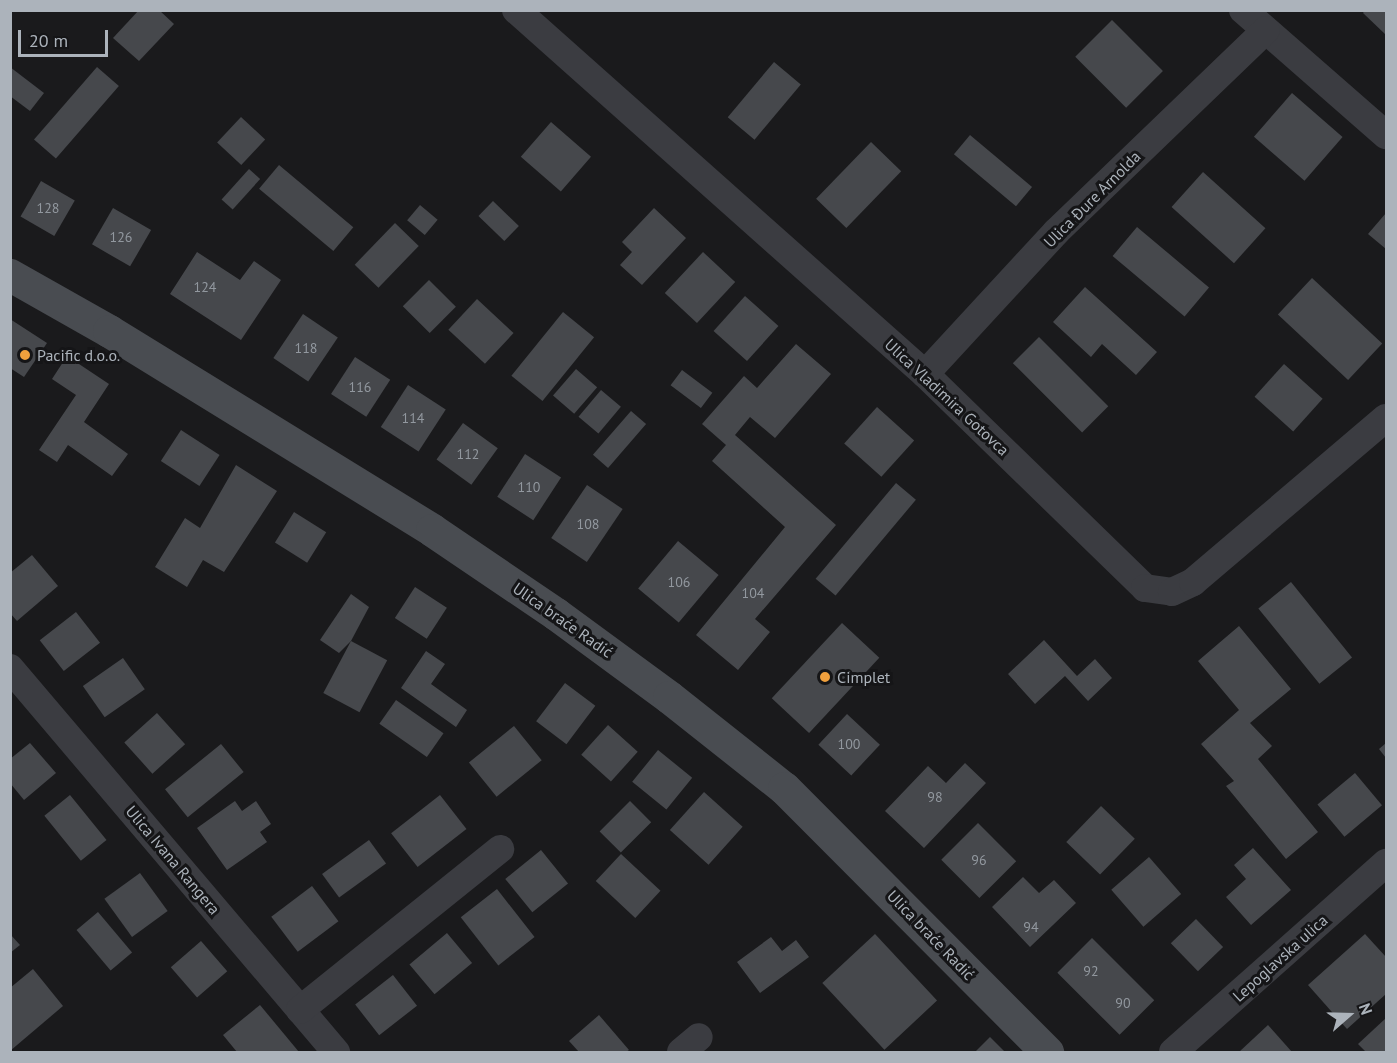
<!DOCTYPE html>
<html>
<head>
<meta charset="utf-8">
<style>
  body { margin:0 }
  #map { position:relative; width:1397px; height:1063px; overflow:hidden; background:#1a1a1c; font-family:"PT Sans",sans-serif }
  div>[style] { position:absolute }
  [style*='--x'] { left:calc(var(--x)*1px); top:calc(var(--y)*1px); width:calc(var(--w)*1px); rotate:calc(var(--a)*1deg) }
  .building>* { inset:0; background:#46484c; transform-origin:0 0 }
  .street>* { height:28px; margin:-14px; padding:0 14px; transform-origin:14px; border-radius:14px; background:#3b3c41 }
  .secondary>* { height:33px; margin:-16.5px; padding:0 16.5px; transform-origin:16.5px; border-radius:16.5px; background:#494c51 }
  .dots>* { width:16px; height:16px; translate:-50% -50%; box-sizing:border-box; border:3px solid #151517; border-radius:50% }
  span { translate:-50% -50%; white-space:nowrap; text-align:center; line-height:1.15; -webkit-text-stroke:6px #151517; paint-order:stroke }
  .number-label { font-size:14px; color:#92989f }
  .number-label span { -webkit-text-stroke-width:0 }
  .street-label { font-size:16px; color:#acb3bb }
  .poi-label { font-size:16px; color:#acb3bb }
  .left { translate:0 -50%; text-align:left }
  .frame { position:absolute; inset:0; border:12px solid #acb3bb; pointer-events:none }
  .north { position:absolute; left:1319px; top:985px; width:60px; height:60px; -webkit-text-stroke:4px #151517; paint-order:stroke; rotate:70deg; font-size:16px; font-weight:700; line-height:24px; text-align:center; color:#acb3bb }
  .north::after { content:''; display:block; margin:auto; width:21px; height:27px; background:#acb3bb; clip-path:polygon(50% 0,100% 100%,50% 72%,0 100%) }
  .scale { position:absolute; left:18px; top:30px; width:90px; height:27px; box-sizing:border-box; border:3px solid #acb3bb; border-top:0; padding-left:8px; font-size:18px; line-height:21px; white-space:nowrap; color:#acb3bb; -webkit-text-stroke:4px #151517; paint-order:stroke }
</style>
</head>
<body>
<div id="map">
  <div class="building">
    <i style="clip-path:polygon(139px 10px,159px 10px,174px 24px,139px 61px,113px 38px)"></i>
    <i style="clip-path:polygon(1365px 10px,1386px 10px,1386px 35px,1363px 13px)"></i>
    <i style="left:1112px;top:20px;width:72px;height:52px;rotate:45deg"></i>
    <i style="left:774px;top:62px;width:35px;height:72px;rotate:40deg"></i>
    <i style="clip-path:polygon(10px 67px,44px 93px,30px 111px,10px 96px)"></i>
    <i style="left:97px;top:67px;width:29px;height:96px;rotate:41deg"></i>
    <i style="left:1292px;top:93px;width:67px;height:58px;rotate:41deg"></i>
    <i style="left:241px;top:117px;width:33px;height:35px;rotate:43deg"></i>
    <i style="left:551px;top:122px;width:53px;height:46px;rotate:41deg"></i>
    <i style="left:970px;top:135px;width:81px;height:25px;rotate:40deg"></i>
    <i style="left:871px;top:142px;width:42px;height:79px;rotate:44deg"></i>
    <i style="left:279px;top:165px;width:97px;height:31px;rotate:40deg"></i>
    <i style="left:249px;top:169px;width:15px;height:41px;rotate:42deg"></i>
    <i style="left:1203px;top:172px;width:84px;height:47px;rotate:42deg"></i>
    <i style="left:41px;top:181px;width:39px;height:41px;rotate:30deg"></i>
    <i style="left:493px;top:201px;width:36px;height:21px;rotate:44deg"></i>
    <i style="left:420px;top:205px;width:23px;height:20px;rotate:40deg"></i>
    <i style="left:113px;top:208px;width:44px;height:42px;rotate:30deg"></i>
    <i style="clip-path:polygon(654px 208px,686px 238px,642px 285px,620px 265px,632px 252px,622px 242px)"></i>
    <i style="clip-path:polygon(1386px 213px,1386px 249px,1368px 234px)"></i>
    <i style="left:395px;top:223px;width:33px;height:58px;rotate:44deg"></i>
    <i style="left:1137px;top:227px;width:94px;height:38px;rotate:40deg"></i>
    <i style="clip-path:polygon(197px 252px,240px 280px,254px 261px,281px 280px,241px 340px,170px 294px)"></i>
    <i style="left:703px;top:252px;width:44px;height:56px;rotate:43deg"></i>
    <i style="left:1312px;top:278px;width:96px;height:50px;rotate:43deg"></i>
    <i style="left:429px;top:280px;width:38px;height:37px;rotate:45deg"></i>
    <i style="clip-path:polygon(1085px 287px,1157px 352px,1136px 375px,1102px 344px,1091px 357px,1053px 322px)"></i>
    <i style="left:745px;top:296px;width:45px;height:47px;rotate:42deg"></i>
    <i style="left:477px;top:299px;width:50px;height:42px;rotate:43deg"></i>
    <i style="left:563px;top:312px;width:40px;height:82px;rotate:39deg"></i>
    <i style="left:303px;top:314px;width:42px;height:53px;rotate:34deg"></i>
    <i style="clip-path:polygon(10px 319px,47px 343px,24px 377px,10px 368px)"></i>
    <i style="left:1039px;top:337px;width:98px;height:37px;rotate:45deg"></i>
    <i style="clip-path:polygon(796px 344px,831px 374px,775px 438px,750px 417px,735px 435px,836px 525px,755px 619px,770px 632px,738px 670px,696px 635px,785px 527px,712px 461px,726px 445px,702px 424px,744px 376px,757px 388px)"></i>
    <i style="clip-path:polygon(67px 356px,109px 384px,84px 422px,128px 454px,112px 476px,68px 445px,57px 462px,39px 450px,76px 395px,52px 379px)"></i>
    <i style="left:355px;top:357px;width:42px;height:44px;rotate:33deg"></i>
    <i style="left:1284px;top:364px;width:52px;height:44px;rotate:42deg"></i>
    <i style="left:576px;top:369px;width:28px;height:35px;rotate:41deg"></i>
    <i style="left:682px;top:370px;width:38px;height:19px;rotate:37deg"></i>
    <i style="left:408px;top:385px;width:45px;height:50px;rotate:33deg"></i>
    <i style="left:601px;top:390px;width:26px;height:35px;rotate:40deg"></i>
    <i style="left:877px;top:407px;width:50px;height:49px;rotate:42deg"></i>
    <i style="left:631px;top:411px;width:20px;height:58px;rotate:41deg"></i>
    <i style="left:463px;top:423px;width:43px;height:45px;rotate:36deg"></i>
    <i style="left:181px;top:430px;width:46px;height:37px;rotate:33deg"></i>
    <i style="left:525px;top:454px;width:43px;height:51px;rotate:33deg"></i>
    <i style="clip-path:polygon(236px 465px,277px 491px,224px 572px,203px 560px,187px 587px,155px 567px,185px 518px,200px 528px)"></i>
    <i style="left:896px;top:483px;width:26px;height:125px;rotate:40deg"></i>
    <i style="left:587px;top:485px;width:43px;height:64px;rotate:34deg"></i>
    <i style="left:294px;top:512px;width:38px;height:36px;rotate:32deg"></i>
    <i style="left:678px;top:541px;width:53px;height:62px;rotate:40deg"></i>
    <i style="clip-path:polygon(32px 555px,58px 586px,17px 621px,10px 613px,10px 573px)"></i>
    <i style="left:1291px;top:582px;width:97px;height:42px;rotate:51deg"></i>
    <i style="left:415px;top:587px;width:38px;height:37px;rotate:33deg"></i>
    <i style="clip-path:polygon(351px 594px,369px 607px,351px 641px,339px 653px,320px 640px)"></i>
    <i style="left:76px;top:612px;width:39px;height:46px;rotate:52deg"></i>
    <i style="left:842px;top:623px;width:51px;height:103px;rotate:43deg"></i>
    <i style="clip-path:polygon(1239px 626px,1291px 689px,1250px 723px,1272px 746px,1258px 759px,1318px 832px,1286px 859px,1226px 786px,1234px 781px,1201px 744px,1239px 710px,1198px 661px)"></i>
    <i style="clip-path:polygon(1044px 640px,1077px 676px,1095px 659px,1112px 678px,1088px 701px,1065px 676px,1035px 704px,1008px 674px)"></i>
    <i style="left:351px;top:641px;width:41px;height:59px;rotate:28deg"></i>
    <i style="clip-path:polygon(426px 651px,445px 664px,431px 684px,467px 710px,456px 727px,401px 688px)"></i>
    <i style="left:123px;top:658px;width:38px;height:49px;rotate:55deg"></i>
    <i style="left:565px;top:683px;width:38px;height:48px;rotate:37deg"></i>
    <i style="left:396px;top:700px;width:58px;height:29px;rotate:35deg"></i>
    <i style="left:157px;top:713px;width:42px;height:44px;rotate:48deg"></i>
    <i style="left:847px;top:714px;width:45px;height:42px;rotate:43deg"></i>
    <i style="left:608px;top:725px;width:40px;height:40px;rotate:42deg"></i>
    <i style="left:514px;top:726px;width:44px;height:58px;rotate:51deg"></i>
    <i style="clip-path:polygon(30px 743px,56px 773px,24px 800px,10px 783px,10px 759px)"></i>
    <i style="clip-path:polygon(1386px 743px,1386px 758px,1379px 749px)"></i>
    <i style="left:221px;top:744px;width:36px;height:72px;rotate:51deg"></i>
    <i style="left:658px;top:750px;width:44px;height:41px;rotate:39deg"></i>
    <i style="clip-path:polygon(965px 763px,986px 783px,924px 848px,885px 811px,928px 766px,946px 783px)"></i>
    <i style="left:1355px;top:773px;width:42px;height:49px;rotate:50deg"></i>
    <i style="left:704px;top:792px;width:52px;height:51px;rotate:42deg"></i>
    <i style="left:70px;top:795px;width:58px;height:33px;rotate:51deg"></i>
    <i style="left:440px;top:795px;width:43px;height:62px;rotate:52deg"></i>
    <i style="clip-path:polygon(235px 801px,242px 811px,256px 801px,271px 824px,260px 832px,267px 842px,227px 870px,197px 828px)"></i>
    <i style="left:630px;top:801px;width:30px;height:43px;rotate:45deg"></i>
    <i style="left:1101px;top:806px;width:47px;height:50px;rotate:44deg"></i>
    <i style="left:978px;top:823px;width:54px;height:52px;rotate:45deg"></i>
    <i style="left:369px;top:840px;width:29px;height:58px;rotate:54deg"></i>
    <i style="clip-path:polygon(1253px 848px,1291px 890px,1251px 925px,1226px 897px,1246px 879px,1234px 865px)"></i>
    <i style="left:541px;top:850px;width:43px;height:46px;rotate:51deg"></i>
    <i style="left:621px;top:854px;width:54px;height:37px;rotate:43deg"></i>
    <i style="left:1149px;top:857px;width:49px;height:50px;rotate:49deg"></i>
    <i style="left:140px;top:873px;width:47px;height:44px;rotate:54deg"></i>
    <i style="clip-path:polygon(1023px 877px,1039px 893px,1054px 880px,1076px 903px,1030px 947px,992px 907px)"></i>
    <i style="left:312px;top:886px;width:44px;height:51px;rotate:53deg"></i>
    <i style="left:497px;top:889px;width:61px;height:46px;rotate:52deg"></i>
    <i style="left:98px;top:912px;width:53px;height:28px;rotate:50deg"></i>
    <i style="left:1196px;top:919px;width:39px;height:35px;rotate:46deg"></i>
    <i style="left:447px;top:933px;width:39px;height:49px;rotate:50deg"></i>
    <i style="clip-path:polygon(10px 934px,20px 945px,10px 953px)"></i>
    <i style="left:875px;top:934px;width:91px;height:72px;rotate:47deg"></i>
    <i style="clip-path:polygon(1365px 934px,1386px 957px,1386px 994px,1347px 1029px,1308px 985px)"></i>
    <i style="clip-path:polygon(771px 937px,782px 951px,796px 940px,809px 957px,760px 993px,737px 962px)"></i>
    <i style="left:1092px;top:938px;width:88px;height:49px;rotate:45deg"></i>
    <i style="left:201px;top:941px;width:40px;height:40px;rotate:49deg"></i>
    <i style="clip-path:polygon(33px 969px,63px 1006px,10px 1051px,10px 988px)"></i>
    <i style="left:393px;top:975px;width:39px;height:48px;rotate:52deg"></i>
    <i style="clip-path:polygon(260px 1005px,299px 1052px,237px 1052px,223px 1035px)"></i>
    <i style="clip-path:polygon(599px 1015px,629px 1050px,626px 1052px,579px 1052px,569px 1041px)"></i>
    <i style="clip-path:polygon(1386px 1018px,1386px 1052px,1366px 1052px,1358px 1044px)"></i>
    <i style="clip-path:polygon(1268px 1025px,1292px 1052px,1239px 1052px)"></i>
    <i style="clip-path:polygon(990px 1037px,1005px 1052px,975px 1052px)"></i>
  </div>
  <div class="street">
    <i style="--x:516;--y:10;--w:548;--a:41.67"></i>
    <i style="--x:925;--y:374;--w:307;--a:44.2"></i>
    <i style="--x:1145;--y:588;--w:27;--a:8"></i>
    <i style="--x:1172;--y:592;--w:23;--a:-25"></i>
    <i style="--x:1193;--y:582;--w:253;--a:-40.4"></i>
    <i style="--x:1243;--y:10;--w:190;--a:41.2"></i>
    <i style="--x:925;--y:374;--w:193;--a:-47.3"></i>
    <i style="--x:1056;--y:232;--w:291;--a:-43.9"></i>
    <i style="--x:10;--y:668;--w:504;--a:49.67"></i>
    <i style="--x:300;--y:1010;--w:257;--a:-38.8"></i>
    <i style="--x:681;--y:1052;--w:23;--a:-40"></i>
    <i style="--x:1173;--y:1052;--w:285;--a:-41.6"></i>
  </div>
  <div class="secondary">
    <i style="--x:10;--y:275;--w:114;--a:29.5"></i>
    <i style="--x:109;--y:331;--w:379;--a:31.6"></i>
    <i style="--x:432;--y:530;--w:150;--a:34.1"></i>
    <i style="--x:556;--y:614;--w:140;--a:36.3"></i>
    <i style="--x:669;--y:697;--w:147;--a:38.4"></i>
    <i style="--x:784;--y:788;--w:373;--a:45.1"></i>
  </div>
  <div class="dots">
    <i style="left:25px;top:355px;background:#f0a03d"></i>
    <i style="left:825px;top:677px;background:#f0a03d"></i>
  </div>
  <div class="number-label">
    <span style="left:48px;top:208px">128</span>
    <span style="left:121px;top:237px">126</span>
    <span style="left:205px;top:287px">124</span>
    <span style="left:306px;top:348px">118</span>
    <span style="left:360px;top:387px">116</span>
    <span style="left:413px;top:418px">114</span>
    <span style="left:468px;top:454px">112</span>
    <span style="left:529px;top:487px">110</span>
    <span style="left:588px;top:524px">108</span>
    <span style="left:679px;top:582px">106</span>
    <span style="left:753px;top:593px">104</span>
    <span style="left:849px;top:744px">100</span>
    <span style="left:935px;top:797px">98</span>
    <span style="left:979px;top:860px">96</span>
    <span style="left:1031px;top:927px">94</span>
    <span style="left:1091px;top:971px">92</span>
    <span style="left:1123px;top:1003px">90</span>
  </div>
  <div class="street-label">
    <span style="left:1092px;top:199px;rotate:-45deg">Ulica Đure Arnolda</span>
    <span style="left:947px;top:397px;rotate:43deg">Ulica Vladimira Gotovca</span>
    <span style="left:563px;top:620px;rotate:35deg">Ulica braće Radić</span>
    <span style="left:173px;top:860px;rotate:50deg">Ulica Ivana Rangera</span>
    <span style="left:931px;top:935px;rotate:46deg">Ulica braće Radić</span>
    <span style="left:1280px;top:958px;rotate:-42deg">Lepoglavska ulica</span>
  </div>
  <div class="poi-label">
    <span class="left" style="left:37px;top:355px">Pacific d.o.o.</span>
    <span class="left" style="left:837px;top:677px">Cimplet</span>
  </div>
  <div class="frame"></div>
  <div class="north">N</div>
  <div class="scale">20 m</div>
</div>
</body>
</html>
